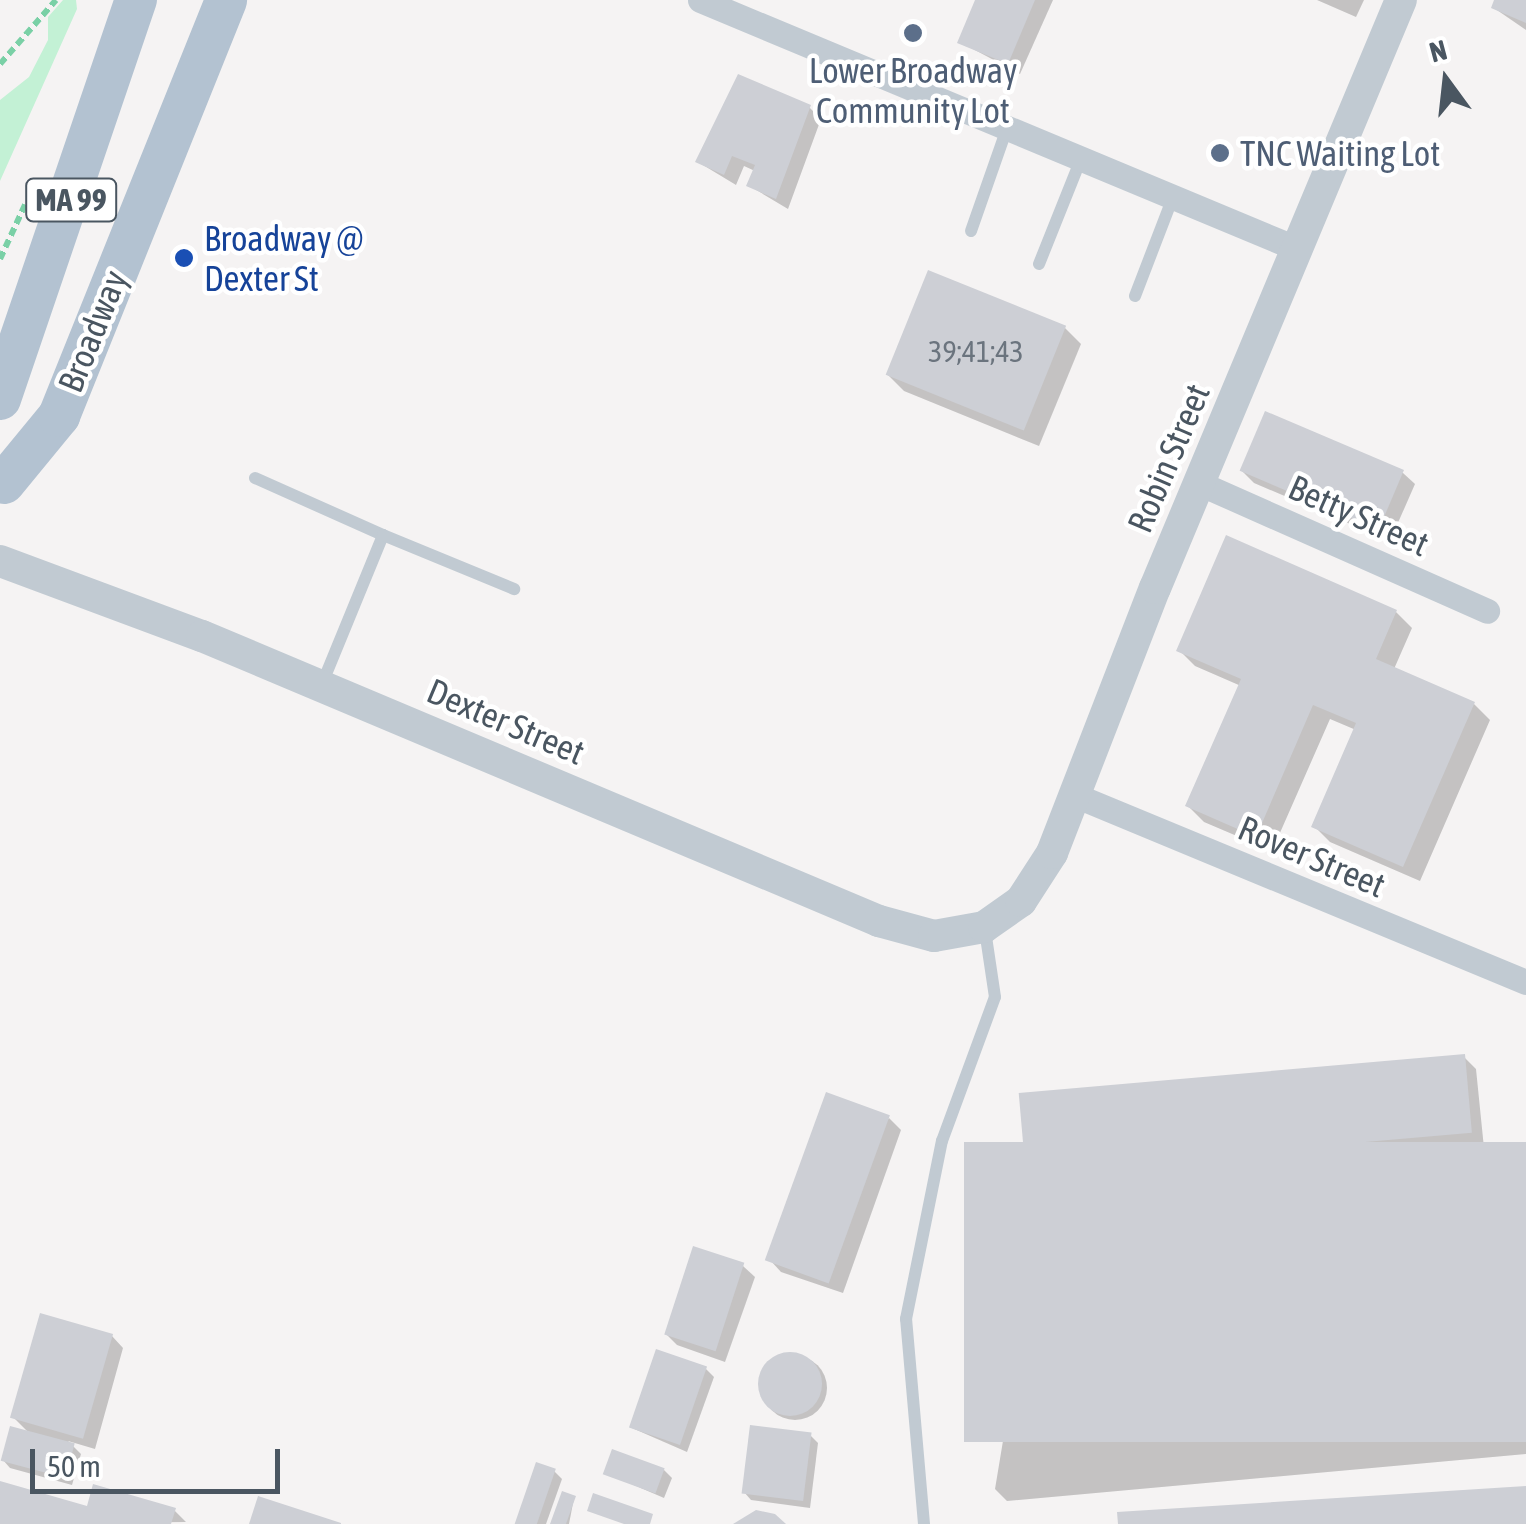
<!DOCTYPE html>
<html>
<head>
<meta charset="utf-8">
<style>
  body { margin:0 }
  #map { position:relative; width:1526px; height:1524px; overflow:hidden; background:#f5f3f3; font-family:"Asap Condensed",sans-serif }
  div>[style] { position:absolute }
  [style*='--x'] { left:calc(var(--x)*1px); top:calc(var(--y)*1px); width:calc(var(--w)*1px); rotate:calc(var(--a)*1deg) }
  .green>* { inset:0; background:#c3f1d5 }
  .shadow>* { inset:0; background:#0003 }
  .round { border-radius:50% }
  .building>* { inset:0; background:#cdcfd5; transform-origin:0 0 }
  .path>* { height:6px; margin-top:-3px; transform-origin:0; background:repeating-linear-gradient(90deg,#7ad0a6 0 8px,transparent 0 13px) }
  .service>* { height:12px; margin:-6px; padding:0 6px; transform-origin:6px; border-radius:6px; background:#c1cad2 }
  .minor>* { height:25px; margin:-12.5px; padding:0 12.5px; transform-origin:12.5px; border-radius:12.5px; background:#c1cad2 }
  .tertiary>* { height:32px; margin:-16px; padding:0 16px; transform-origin:16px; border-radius:16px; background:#c1cad2 }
  .primary>* { height:42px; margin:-21px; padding:0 21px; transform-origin:21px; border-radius:21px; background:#b3c2d1 }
  .dots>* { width:28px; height:28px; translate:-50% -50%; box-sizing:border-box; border:5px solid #fff; border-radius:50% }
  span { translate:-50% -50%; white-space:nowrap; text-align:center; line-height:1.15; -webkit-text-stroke:9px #fff; paint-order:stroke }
  .number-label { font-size:30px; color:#6b747e }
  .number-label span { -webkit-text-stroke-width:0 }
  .shield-label span { padding:2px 8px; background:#fff; border:2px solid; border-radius:8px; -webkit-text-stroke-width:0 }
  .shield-label { font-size:32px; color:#4a5661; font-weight:700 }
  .service-label { font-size:35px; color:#4e5e75 }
  .left { translate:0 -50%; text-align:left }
  .transit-label { font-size:35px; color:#164399 }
  .street-label { font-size:35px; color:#4a5661 }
  .north { position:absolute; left:1396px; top:30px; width:100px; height:100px; -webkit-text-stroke:8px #fff; paint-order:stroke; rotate:345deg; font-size:28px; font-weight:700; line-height:40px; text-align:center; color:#4a5661 }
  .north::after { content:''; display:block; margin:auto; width:35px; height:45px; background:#4a5661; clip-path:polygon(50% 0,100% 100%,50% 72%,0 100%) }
  .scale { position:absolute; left:30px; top:1449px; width:250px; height:45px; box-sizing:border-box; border:5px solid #4a5661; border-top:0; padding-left:12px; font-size:30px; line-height:35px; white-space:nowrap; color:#4a5661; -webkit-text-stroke:8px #fff; paint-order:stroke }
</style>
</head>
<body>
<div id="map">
  <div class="green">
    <i style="clip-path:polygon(63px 0,76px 0,77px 9px,0 181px,0 100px,29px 77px,48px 40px,48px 17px)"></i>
  </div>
  <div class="shadow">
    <i style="clip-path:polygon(977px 0,1053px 0,1020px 74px,960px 42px)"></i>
    <i style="clip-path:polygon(1317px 0,1364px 0,1356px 17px)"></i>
    <i style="clip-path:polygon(1497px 0,1526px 0,1526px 30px,1494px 8px)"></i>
    <i style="clip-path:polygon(809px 107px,821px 119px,788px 209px,748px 185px,755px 171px,744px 166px,736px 185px,698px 162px)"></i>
    <i style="clip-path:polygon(1065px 328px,1081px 344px,1039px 446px,904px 391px,888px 375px)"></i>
    <i style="clip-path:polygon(1242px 471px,1403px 473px,1415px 484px,1390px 541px,1254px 483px)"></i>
    <i style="clip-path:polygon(1396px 612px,1412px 628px,1394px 669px,1474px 704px,1490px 720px,1420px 881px,1330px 842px,1314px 826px,1356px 730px,1330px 719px,1272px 851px,1204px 822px,1188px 806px,1241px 686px,1195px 666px,1179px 650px)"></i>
    <i style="clip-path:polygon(1464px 1057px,1476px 1069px,1484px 1148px,1526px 1144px,1526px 1454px,1007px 1501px,995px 1489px,1045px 1188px,1029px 1173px)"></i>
    <i style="clip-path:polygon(889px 1118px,901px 1130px,843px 1293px,781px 1272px,770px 1260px)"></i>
    <i style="clip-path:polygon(743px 1266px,755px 1277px,725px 1362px,677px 1345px,665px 1333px)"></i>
    <i style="clip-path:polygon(112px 1336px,123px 1348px,95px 1449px,68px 1441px,81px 1454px,72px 1485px,10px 1468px,3px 1460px,31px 1435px,14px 1418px)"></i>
    <i class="round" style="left:763px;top:1356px;width:64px;height:64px"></i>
    <i style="clip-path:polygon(706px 1369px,714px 1377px,687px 1452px,632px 1428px)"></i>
    <i style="clip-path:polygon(810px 1435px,818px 1443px,810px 1508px,751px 1500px,744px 1492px)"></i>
    <i style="clip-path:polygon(664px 1470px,672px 1478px,664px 1498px,606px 1473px)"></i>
    <i style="clip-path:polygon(554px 1471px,562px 1479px,546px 1524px,517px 1524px)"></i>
    <i style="clip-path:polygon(0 1485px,88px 1509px,174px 1510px,186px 1522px,0 1524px)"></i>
    <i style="clip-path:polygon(574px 1498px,569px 1524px,553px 1524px)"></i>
  </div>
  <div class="building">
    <i style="clip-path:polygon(975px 0,1035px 0,1008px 64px,957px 43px)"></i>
    <i style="clip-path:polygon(1494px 0,1526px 0,1526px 23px,1491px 8px)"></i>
    <i style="clip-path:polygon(738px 74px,811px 105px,776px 199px,746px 186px,755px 165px,732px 156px,724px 175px,695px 162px)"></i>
    <i style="left:928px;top:270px;width:149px;height:113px;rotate:22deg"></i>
    <i style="left:1265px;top:411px;width:151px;height:65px;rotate:23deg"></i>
    <i style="clip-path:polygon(1226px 535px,1397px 610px,1376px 659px,1475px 702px,1403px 867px,1311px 827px,1356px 723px,1313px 705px,1256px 837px,1185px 806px,1241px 679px,1176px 651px)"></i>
    <i style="left:1465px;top:1054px;width:79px;height:448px;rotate:85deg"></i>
    <i style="left:826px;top:1092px;width:68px;height:179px;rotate:20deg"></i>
    <i style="left:1526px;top:1142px;width:300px;height:562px;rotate:90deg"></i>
    <i style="left:693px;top:1246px;width:54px;height:93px;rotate:18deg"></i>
    <i style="left:40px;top:1313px;width:76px;height:109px;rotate:16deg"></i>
    <i style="left:656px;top:1349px;width:54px;height:83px;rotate:19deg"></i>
    <i class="round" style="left:758px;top:1352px;width:64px;height:64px"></i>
    <i style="left:750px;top:1425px;width:62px;height:69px;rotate:7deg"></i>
    <i style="left:10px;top:1426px;width:67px;height:36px;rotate:15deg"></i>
    <i style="left:612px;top:1449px;width:56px;height:27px;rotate:20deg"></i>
    <i style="left:536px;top:1462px;width:21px;height:66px;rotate:19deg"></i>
    <i style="clip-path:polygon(0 1481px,87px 1506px,93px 1484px,176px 1508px,171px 1524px,0 1524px)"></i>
    <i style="clip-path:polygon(1526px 1486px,1526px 1524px,1118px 1524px,1117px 1512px)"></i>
    <i style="clip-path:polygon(562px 1491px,576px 1496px,566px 1524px,550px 1524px)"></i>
    <i style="clip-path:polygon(593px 1493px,653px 1514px,650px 1524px,624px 1524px,587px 1511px)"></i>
    <i style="clip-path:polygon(258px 1496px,341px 1523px,341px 1524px,249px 1524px)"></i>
    <i style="clip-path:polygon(756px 1510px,775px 1514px,786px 1524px,733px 1524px)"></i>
  </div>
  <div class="path">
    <i style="--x:0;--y:64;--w:85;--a:-48.8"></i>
    <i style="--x:0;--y:259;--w:60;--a:-65.2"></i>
  </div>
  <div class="service">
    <i style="--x:971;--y:231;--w:109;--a:-70.7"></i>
    <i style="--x:1039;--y:264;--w:113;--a:-68.2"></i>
    <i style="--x:1135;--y:296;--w:106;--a:-69"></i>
    <i style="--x:255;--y:478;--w:140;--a:24"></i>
    <i style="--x:322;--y:684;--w:161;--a:-67.7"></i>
    <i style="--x:383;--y:535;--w:142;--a:22.4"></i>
    <i style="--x:924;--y:1524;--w:206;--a:-95"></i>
    <i style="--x:906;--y:1319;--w:182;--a:-78.6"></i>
    <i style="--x:942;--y:1141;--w:153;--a:-69.8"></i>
    <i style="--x:995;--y:997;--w:68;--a:-98.5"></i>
  </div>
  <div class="minor">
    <i style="--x:700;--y:0;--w:648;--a:22.61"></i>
    <i style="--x:1201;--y:484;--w:313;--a:23.9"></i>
    <i style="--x:1072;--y:794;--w:491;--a:22.5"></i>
  </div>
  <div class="tertiary">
    <i style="--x:0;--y:561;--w:215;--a:20.4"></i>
    <i style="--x:202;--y:636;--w:735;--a:22.83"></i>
    <i style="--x:879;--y:921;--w:57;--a:15.3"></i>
    <i style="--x:934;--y:936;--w:51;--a:-10.2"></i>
    <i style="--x:984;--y:927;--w:45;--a:-35.1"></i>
    <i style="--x:1021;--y:901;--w:57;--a:-57.1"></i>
    <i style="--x:1052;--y:853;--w:284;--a:-68.8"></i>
    <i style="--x:1155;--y:588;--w:637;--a:-67.3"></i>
  </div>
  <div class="primary">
    <i style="--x:0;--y:399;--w:422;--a:-71.2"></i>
    <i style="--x:4;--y:483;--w:87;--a:-50.6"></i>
    <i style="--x:59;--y:416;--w:448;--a:-68.1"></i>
  </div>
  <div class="dots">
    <i style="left:913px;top:33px;background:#5c6f8a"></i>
    <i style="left:1220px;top:153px;background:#5c6f8a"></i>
    <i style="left:184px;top:258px;background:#1a4fb4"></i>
  </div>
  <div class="number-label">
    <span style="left:976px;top:351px">39;41;43</span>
  </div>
  <div class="shield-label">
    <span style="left:71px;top:200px">MA 99</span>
  </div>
  <div class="service-label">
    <span style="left:913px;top:90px">Lower Broadway<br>Community Lot</span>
    <span class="left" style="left:1240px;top:153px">TNC Waiting Lot</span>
  </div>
  <div class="transit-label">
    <span class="left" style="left:204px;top:258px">Broadway @<br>Dexter St</span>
  </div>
  <div class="street-label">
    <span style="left:92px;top:331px;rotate:-68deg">Broadway</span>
    <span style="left:1168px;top:458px;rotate:-67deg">Robin Street</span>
    <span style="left:1359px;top:515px;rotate:24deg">Betty Street</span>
    <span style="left:506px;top:721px;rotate:23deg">Dexter Street</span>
    <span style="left:1312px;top:856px;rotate:23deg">Rover Street</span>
  </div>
  <div class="north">N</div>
  <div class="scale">50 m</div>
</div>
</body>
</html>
